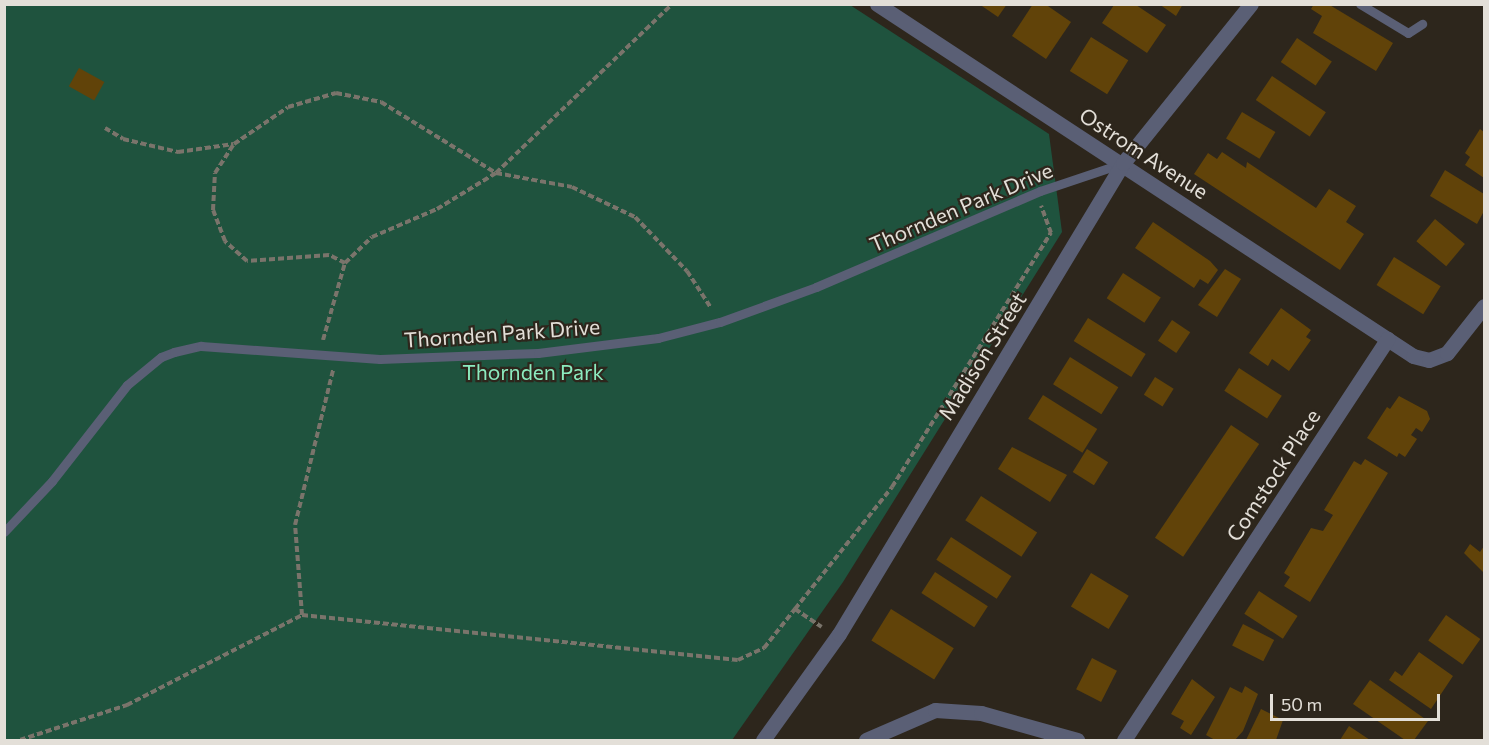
<!DOCTYPE html>
<html>
<head>
<meta charset="utf-8">
<style>
  body { margin:0 }
  #map { position:relative; width:1489px; height:745px; overflow:hidden; background:#2d261c; font-family:Commissioner,sans-serif }
  div>[style] { position:absolute }
  [style*='--x'] { left:calc(var(--x)*1px); top:calc(var(--y)*1px); width:calc(var(--w)*1px); rotate:calc(var(--a)*1deg) }
  .green>* { inset:0; background:#1f533e }
  .building>* { inset:0; background:#614309; transform-origin:0 0 }
  .path>* { height:4px; margin-top:-2px; transform-origin:0; background:repeating-linear-gradient(90deg,#7a746b 0 6px,transparent 0 9px) }
  .lane>* { height:9px; margin:-4.5px; padding:0 4.5px; transform-origin:4.5px; border-radius:4.5px; background:#5a5f75 }
  .street>* { height:15px; margin:-7.5px; padding:0 7.5px; transform-origin:7.5px; border-radius:7.5px; background:#5a5f75 }
  span { translate:-50% -50%; white-space:nowrap; text-align:center; line-height:1.15; -webkit-text-stroke:4.5px #2d261c; paint-order:stroke }
  .street-label { font-size:21px; color:#e3dfd8 }
  .park-label { font-size:21px; color:#8cebbf }
  .frame { position:absolute; inset:0; border:6px solid #e3dfd8; pointer-events:none }
  .scale { position:absolute; left:1270px; top:694px; width:170px; height:27px; box-sizing:border-box; border:3px solid #e3dfd8; border-top:0; padding-left:8px; font-size:18px; line-height:21px; white-space:nowrap; color:#e3dfd8; -webkit-text-stroke:4px #2d261c; paint-order:stroke }
</style>
</head>
<body>
<div id="map">
  <div class="green">
    <i style="clip-path:polygon(4px 5px,850px 5px,1049px 134px,1062px 232px,843px 582px,732px 740px,5px 740px)"></i>
  </div>
  <div class="building">
    <i style="clip-path:polygon(979px 4px,1007px 4px,998px 17px)"></i>
    <i style="clip-path:polygon(1033px 4px,1045px 4px,1071px 22px,1046px 59px,1012px 36px)"></i>
    <i style="clip-path:polygon(1159px 4px,1183px 4px,1176px 16px)"></i>
    <i style="clip-path:polygon(1314px 4px,1328px 4px,1393px 43px,1376px 71px,1313px 33px,1322px 16px,1311px 9px)"></i>
    <i style="clip-path:polygon(1114px 5px,1136px 5px,1166px 25px,1147px 53px,1102px 23px)"></i>
    <i style="left:1091px;top:37px;width:44px;height:40px;rotate:32deg"></i>
    <i style="left:1297px;top:38px;width:42px;height:29px;rotate:34deg"></i>
    <i style="left:79px;top:68px;width:29px;height:21px;rotate:29deg"></i>
    <i style="left:1272px;top:76px;width:65px;height:29px;rotate:34deg"></i>
    <i style="left:1242px;top:112px;width:39px;height:31px;rotate:31deg"></i>
    <i style="clip-path:polygon(1480px 129px,1484px 132px,1484px 178px,1465px 165px,1470px 157px,1465px 153px)"></i>
    <i style="clip-path:polygon(1222px 152px,1246px 168px,1247px 162px,1316px 208px,1329px 189px,1356px 206px,1346px 222px,1364px 234px,1340px 270px,1194px 174px,1208px 153px,1217px 159px)"></i>
    <i style="clip-path:polygon(1445px 170px,1484px 194px,1484px 211px,1477px 224px,1430px 196px)"></i>
    <i style="left:1435px;top:219px;width:39px;height:29px;rotate:40deg"></i>
    <i style="clip-path:polygon(1153px 222px,1210px 261px,1218px 270px,1208px 284px,1200px 279px,1194px 288px,1135px 248px)"></i>
    <i style="left:1394px;top:257px;width:55px;height:33px;rotate:32deg"></i>
    <i style="clip-path:polygon(1225px 269px,1241px 279px,1217px 317px,1198px 305px)"></i>
    <i style="left:1123px;top:273px;width:45px;height:30px;rotate:33deg"></i>
    <i style="clip-path:polygon(1281px 308px,1311px 330px,1306px 337px,1311px 340px,1289px 371px,1272px 359px,1268px 366px,1249px 353px)"></i>
    <i style="left:1088px;top:318px;width:68px;height:27px;rotate:32deg"></i>
    <i style="left:1172px;top:320px;width:22px;height:25px;rotate:34deg"></i>
    <i style="left:1070px;top:357px;width:57px;height:32px;rotate:32deg"></i>
    <i style="left:1239px;top:368px;width:51px;height:27px;rotate:33deg"></i>
    <i style="left:1155px;top:377px;width:22px;height:21px;rotate:32deg"></i>
    <i style="left:1043px;top:395px;width:64px;height:28px;rotate:32deg"></i>
    <i style="clip-path:polygon(1399px 396px,1427px 411px,1430px 419px,1422px 432px,1416px 428px,1411px 435px,1417px 439px,1405px 457px,1399px 453px,1397px 457px,1367px 438px,1387px 407px,1390px 409px)"></i>
    <i style="left:1231px;top:425px;width:34px;height:136px;rotate:34deg"></i>
    <i style="clip-path:polygon(1012px 447px,1067px 475px,1050px 502px,998px 469px)"></i>
    <i style="left:1087px;top:449px;width:25px;height:27px;rotate:32deg"></i>
    <i style="clip-path:polygon(1365px 459px,1388px 473px,1310px 602px,1284px 586px,1290px 577px,1284px 573px,1311px 528px,1323px 531px,1333px 515px,1324px 510px,1354px 461px,1361px 465px)"></i>
    <i style="left:981px;top:496px;width:67px;height:29px;rotate:33deg"></i>
    <i style="left:951px;top:537px;width:72px;height:27px;rotate:33deg"></i>
    <i style="clip-path:polygon(1470px 544px,1480px 552px,1484px 546px,1484px 573px,1464px 553px)"></i>
    <i style="left:935px;top:572px;width:63px;height:25px;rotate:33deg"></i>
    <i style="left:1091px;top:573px;width:44px;height:39px;rotate:31deg"></i>
    <i style="left:1259px;top:591px;width:46px;height:27px;rotate:33deg"></i>
    <i style="left:891px;top:609px;width:74px;height:37px;rotate:32deg"></i>
    <i style="left:1446px;top:615px;width:42px;height:31px;rotate:35deg"></i>
    <i style="left:1243px;top:624px;width:35px;height:24px;rotate:27deg"></i>
    <i style="clip-path:polygon(1419px 652px,1453px 676px,1431px 709px,1389px 680px,1395px 671px,1402px 676px)"></i>
    <i style="left:1092px;top:658px;width:28px;height:35px;rotate:27deg"></i>
    <i style="clip-path:polygon(1192px 679px,1215px 697px,1191px 735px,1180px 728px,1184px 721px,1171px 714px)"></i>
    <i style="clip-path:polygon(1370px 680px,1428px 721px,1414px 740px,1405px 740px,1353px 704px)"></i>
    <i style="clip-path:polygon(1245px 686px,1258px 694px,1243px 731px,1235px 740px,1215px 740px,1206px 735px,1230px 687px,1242px 693px)"></i>
    <i style="clip-path:polygon(1261px 709px,1283px 720px,1276px 740px,1246px 740px)"></i>
    <i style="clip-path:polygon(1349px 726px,1370px 740px,1340px 740px)"></i>
  </div>
  <div class="path">
    <i style="--x:105;--y:128;--w:21;--a:31"></i>
    <i style="--x:123;--y:139;--w:57;--a:13.3"></i>
    <i style="--x:178;--y:152;--w:56;--a:-8.3"></i>
    <i style="--x:345;--y:263;--w:18;--a:-153"></i>
    <i style="--x:329;--y:255;--w:82;--a:175.8"></i>
    <i style="--x:247;--y:261;--w:30;--a:-138"></i>
    <i style="--x:225;--y:241;--w:33;--a:-111"></i>
    <i style="--x:213;--y:210;--w:37;--a:-87"></i>
    <i style="--x:215;--y:173;--w:35;--a:-57"></i>
    <i style="--x:234;--y:144;--w:65;--a:-34.4"></i>
    <i style="--x:288;--y:107;--w:50;--a:-16.3"></i>
    <i style="--x:336;--y:93;--w:46;--a:11.3"></i>
    <i style="--x:381;--y:102;--w:135;--a:31.7"></i>
    <i style="--x:496;--y:173;--w:244;--a:-43.8"></i>
    <i style="--x:323;--y:340;--w:80;--a:-74.1"></i>
    <i style="--x:345;--y:263;--w:37;--a:-44"></i>
    <i style="--x:372;--y:237;--w:71;--a:-23.3"></i>
    <i style="--x:437;--y:209;--w:69;--a:-31.4"></i>
    <i style="--x:496;--y:173;--w:77;--a:10.4"></i>
    <i style="--x:572;--y:187;--w:70;--a:25.5"></i>
    <i style="--x:635;--y:217;--w:75;--a:46.1"></i>
    <i style="--x:687;--y:271;--w:44;--a:57"></i>
    <i style="--x:795;--y:609;--w:156;--a:-51.5"></i>
    <i style="--x:892;--y:487;--w:300;--a:-58"></i>
    <i style="--x:1051;--y:233;--w:29;--a:-110"></i>
    <i style="--x:302;--y:615;--w:90;--a:-94.4"></i>
    <i style="--x:295;--y:525;--w:160;--a:-76.2"></i>
    <i style="--x:20;--y:740;--w:113;--a:-18.1"></i>
    <i style="--x:127;--y:705;--w:197;--a:-27.2"></i>
    <i style="--x:302;--y:615;--w:438;--a:5.9"></i>
    <i style="--x:738;--y:660;--w:29;--a:-25"></i>
    <i style="--x:764;--y:648;--w:50;--a:-51.5"></i>
    <i style="--x:795;--y:609;--w:32;--a:34"></i>
  </div>
  <div class="lane">
    <i style="--x:1360;--y:4;--w:56;--a:31.1"></i>
    <i style="--x:1408;--y:33;--w:17;--a:-33"></i>
    <i style="--x:4;--y:532;--w:70;--a:-46.7"></i>
    <i style="--x:52;--y:481;--w:122;--a:-52"></i>
    <i style="--x:127;--y:385;--w:44;--a:-39.5"></i>
    <i style="--x:161;--y:357;--w:14;--a:-21"></i>
    <i style="--x:174;--y:352;--w:28;--a:-13"></i>
    <i style="--x:201;--y:346;--w:179;--a:4.2"></i>
    <i style="--x:380;--y:359;--w:158;--a:-2.2"></i>
    <i style="--x:538;--y:353;--w:121;--a:-7.1"></i>
    <i style="--x:658;--y:338;--w:64;--a:-14.5"></i>
    <i style="--x:720;--y:322;--w:102;--a:-20"></i>
    <i style="--x:816;--y:287;--w:244;--a:-23.2"></i>
    <i style="--x:1040;--y:191;--w:88;--a:-18.6"></i>
  </div>
  <div class="street">
    <i style="--x:877;--y:4;--w:641;--a:33.29"></i>
    <i style="--x:1413;--y:356;--w:16;--a:14"></i>
    <i style="--x:1429;--y:360;--w:19;--a:-21"></i>
    <i style="--x:1447;--y:353;--w:60;--a:-51.8"></i>
    <i style="--x:763;--y:740;--w:130;--a:-54.4"></i>
    <i style="--x:839;--y:634;--w:550;--a:-58.91"></i>
    <i style="--x:1123;--y:163;--w:204;--a:-51.2"></i>
    <i style="--x:866;--y:740;--w:75;--a:-23.5"></i>
    <i style="--x:935;--y:710;--w:46;--a:3.7"></i>
    <i style="--x:981;--y:713;--w:100;--a:15.7"></i>
    <i style="--x:1124;--y:740;--w:480;--a:-56.7"></i>
  </div>
  <div class="street-label">
    <span style="left:1144px;top:153px;rotate:33deg">Ostrom Avenue</span>
    <span style="left:961px;top:207px;rotate:-23deg">Thornden Park Drive</span>
    <span style="left:502px;top:333px;rotate:-4deg">Thornden Park Drive</span>
    <span style="left:982px;top:356px;rotate:-58deg">Madison Street</span>
    <span style="left:1273px;top:475px;rotate:-57deg">Comstock Place</span>
  </div>
  <div class="park-label">
    <span style="left:533px;top:372px">Thornden Park</span>
  </div>
  <div class="frame"></div>
  <div class="scale">50 m</div>
</div>
</body>
</html>
